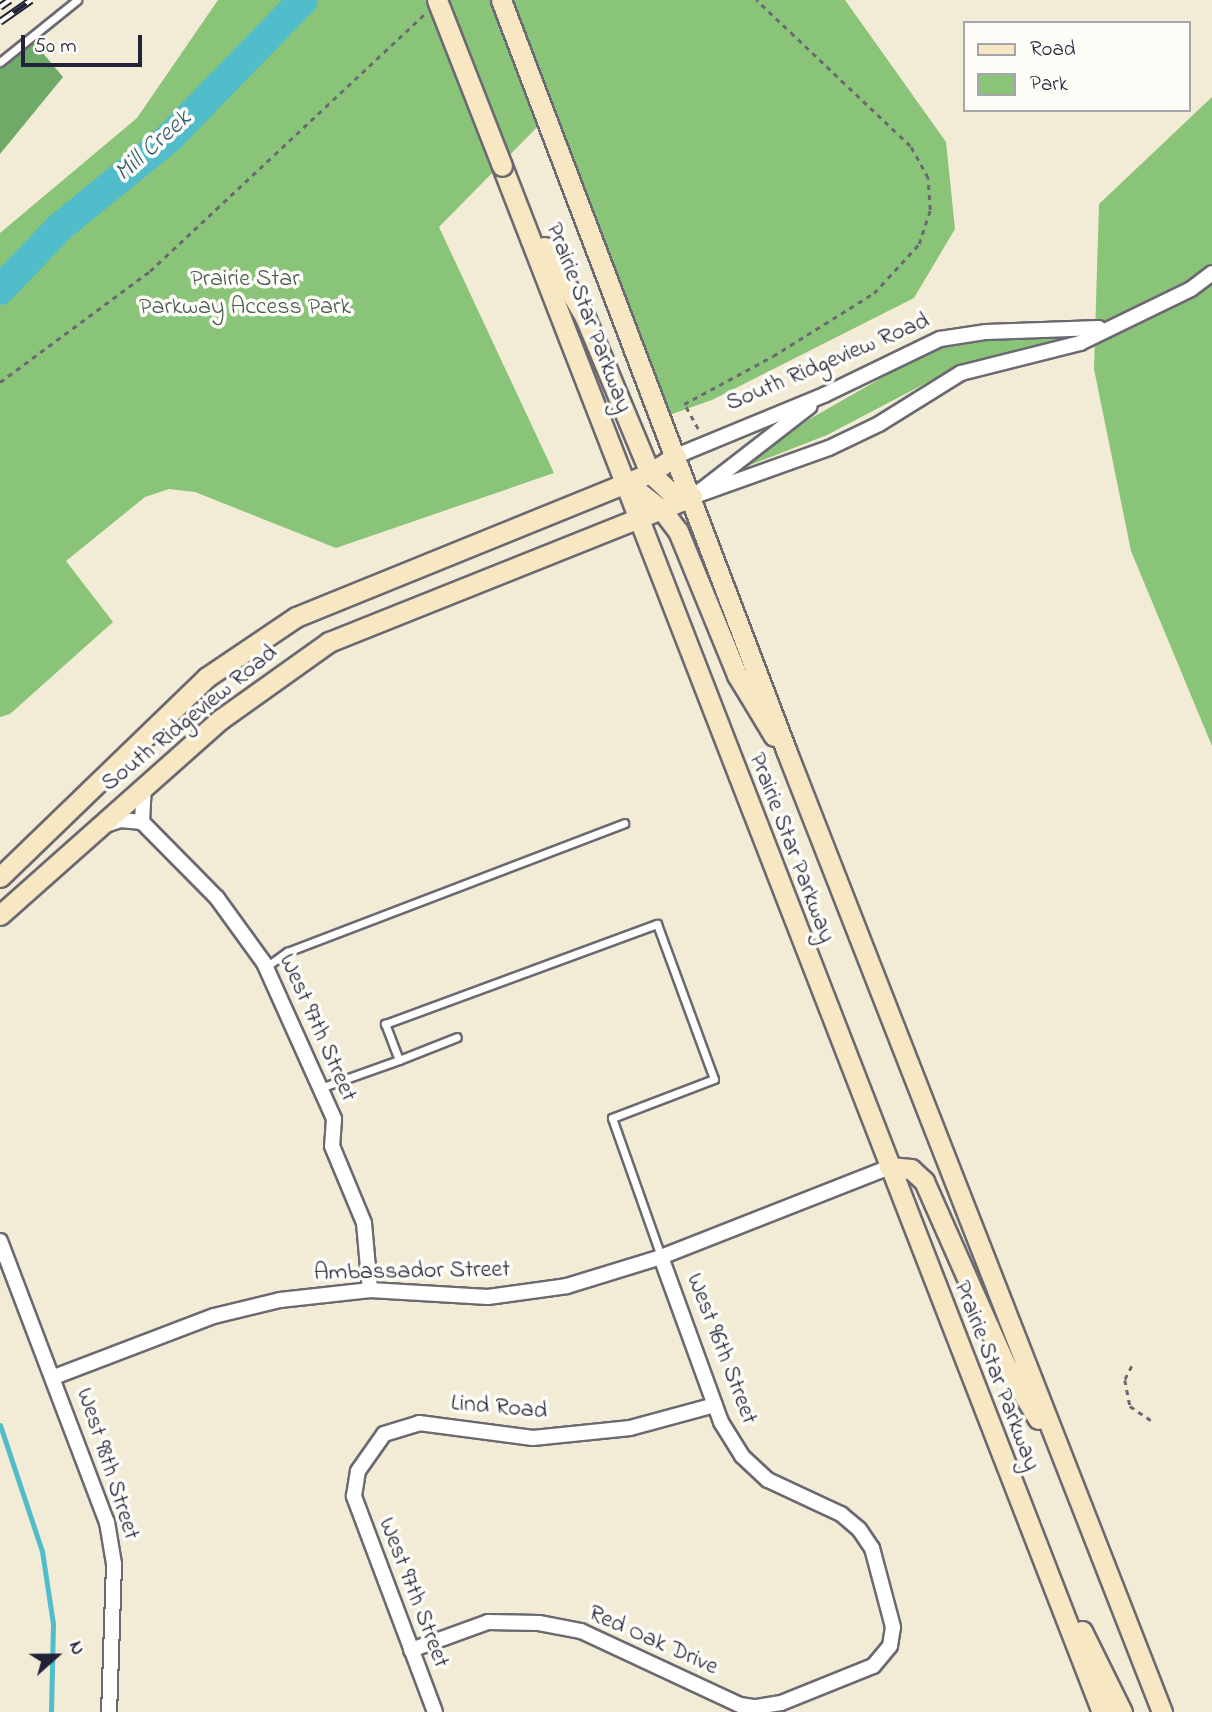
<!DOCTYPE html>
<html>
<head>
<meta charset="utf-8">
<style>
  body { margin:0 }
  #map { position:relative; width:1212px; height:1712px; overflow:hidden; background:#f2ecd6; font-family:"Indie Flower",sans-serif }
  div>[style] { position:absolute }
  [style*='--x'] { left:calc(var(--x)*1px); top:calc(var(--y)*1px); width:calc(var(--w)*1px); rotate:calc(var(--a)*1deg) }
  .green>* { inset:0; background:#8ac478 }
  .forest>* { inset:0; background:#6faa68 }
  .stream>* { height:5px; margin:-2.5px; padding:0 2.5px; transform-origin:2.5px; border-radius:2.5px; background:#51bdcb }
  .river>* { height:30px; margin:-15px; padding:0 15px; transform-origin:15px; border-radius:15px; background:#51bdcb }
  .path>* { height:2.5px; margin-top:-1.25px; transform-origin:0; background:repeating-linear-gradient(90deg,#6b6971 0 5px,transparent 0 10px) }
  .roads { filter:drop-shadow(2px 0 #6b6971) drop-shadow(-2px 0 #6b6971) drop-shadow(0 2px #6b6971) drop-shadow(0 -2px #6b6971) }
  .lane>* { height:7px; margin:-3.5px; padding:0 3.5px; transform-origin:3.5px; border-radius:3.5px; background:#fff }
  .street>* { height:14px; margin:-7px; padding:0 7px; transform-origin:7px; border-radius:7px; background:#fff }
  .secondary>* { height:19px; margin:-9.5px; padding:0 9.5px; transform-origin:9.5px; border-radius:9.5px; background:#f7e8c3 }
  .rail>* { height:8px; margin-top:-4px; transform-origin:0; background:repeating-linear-gradient(90deg,#fdfcf7 0 16px,#22223b 0 32px); box-sizing:border-box; border-block:2px solid #22223b }
  .bridges { filter:drop-shadow(2px 0 #6b6971) drop-shadow(-2px 0 #6b6971) drop-shadow(0 2px #6b6971) drop-shadow(0 -2px #6b6971) }
  .secondary-bridge>* { height:19px; margin:-9.5px; padding:0 9.5px; transform-origin:9.5px; border-radius:9.5px; background:#f7e8c3 }
  span { translate:-50% -50%; white-space:nowrap; text-align:center; line-height:1.15; -webkit-text-stroke:7px #fdfcf7; paint-order:stroke }
  .park-label { font-size:24px; color:#465b50 }
  .street-label { font-size:24px; color:#22223b }
  .water-label { font-size:26px; color:#356075; font-style:italic }
  .legend { position:absolute; left:963px; top:21px; width:228px; height:91px; box-sizing:border-box; background:#fdfcf7; border:2px solid #a5a5ac; margin:0; padding:9px 12px; list-style:none; font-size:21px; color:#22223b }
  .legend li { display:flex; align-items:center; gap:14px; height:35px }
  .legend b { width:35px; border:2px solid #a5a5ac }
  .north { position:absolute; left:21px; top:1621px; width:70px; height:70px; -webkit-text-stroke:5px #fdfcf7; paint-order:stroke; rotate:69deg; font-size:19px; font-weight:700; line-height:28px; text-align:center; color:#22223b }
  .north::after { content:''; display:block; margin:auto; width:24px; height:32px; background:#22223b; clip-path:polygon(50% 0,100% 100%,50% 72%,0 100%) }
  .scale { position:absolute; left:21px; top:35px; width:121px; height:32px; box-sizing:border-box; border:4px solid #22223b; border-top:0; padding-left:9px; font-size:21px; line-height:24px; white-space:nowrap; color:#22223b; -webkit-text-stroke:5px #fdfcf7; paint-order:stroke }
</style>
</head>
<body>
<div id="map">
  <div class="green">
    <i style="clip-path:polygon(218px 0,845px 0,946px 142px,955px 229px,914px 298px,712px 400px,661px 418px,546px 118px,439px 227px,554px 473px,336px 548px,195px 492px,169px 489px,145px 497px,66px 561px,113px 622px,10px 714px,0 717px,0 233px,137px 118px)"></i>
    <i style="clip-path:polygon(1212px 97px,1212px 746px,1131px 551px,1094px 369px,1099px 204px)"></i>
    <i style="clip-path:polygon(1068px 335px,1069px 339px,949px 371px,827px 435px,740px 469px,808px 420px,932px 349px,982px 339px)"></i>
  </div>
  <div class="forest">
    <i style="clip-path:polygon(31px 39px,63px 77px,0 154px,0 64px)"></i>
  </div>
  <div class="stream">
    <i style="--x:0;--y:1425;--w:133;--a:71.6"></i>
    <i style="--x:42;--y:1551;--w:74;--a:81.4"></i>
    <i style="--x:53;--y:1624;--w:88;--a:91.3"></i>
  </div>
  <div class="river">
    <i style="--x:0;--y:290;--w:87;--a:-46.4"></i>
    <i style="--x:60;--y:227;--w:141;--a:-39.2"></i>
    <i style="--x:169;--y:138;--w:192;--a:-45.8"></i>
  </div>
  <div class="path">
    <i style="--x:0;--y:382;--w:187;--a:-36.5"></i>
    <i style="--x:150;--y:271;--w:376;--a:-43.1"></i>
    <i style="--x:698;--y:429;--w:29;--a:-119"></i>
    <i style="--x:684;--y:404;--w:101;--a:-28.3"></i>
    <i style="--x:773;--y:356;--w:119;--a:-32"></i>
    <i style="--x:874;--y:293;--w:67;--a:-47.4"></i>
    <i style="--x:919;--y:244;--w:36;--a:-72"></i>
    <i style="--x:930;--y:210;--w:32;--a:-94"></i>
    <i style="--x:928;--y:178;--w:37;--a:-119"></i>
    <i style="--x:910;--y:146;--w:212;--a:-136.5"></i>
    <i style="--x:1132;--y:1366;--w:16;--a:117"></i>
    <i style="--x:1125;--y:1380;--w:26;--a:79"></i>
    <i style="--x:1130;--y:1406;--w:29;--a:34"></i>
  </div>
  <div class="roads">
    <div class="lane">
      <i style="--x:0;--y:62;--w:99;--a:-38.8"></i>
      <i style="--x:266;--y:967;--w:26;--a:-36"></i>
      <i style="--x:287;--y:952;--w:361;--a:-20.9"></i>
      <i style="--x:399;--y:1060;--w:62;--a:-21.6"></i>
      <i style="--x:323;--y:1087;--w:81;--a:-19.6"></i>
      <i style="--x:399;--y:1060;--w:39;--a:-111"></i>
      <i style="--x:385;--y:1024;--w:290;--a:-20.2"></i>
      <i style="--x:657;--y:924;--w:165;--a:69.8"></i>
      <i style="--x:714;--y:1079;--w:109;--a:159.1"></i>
      <i style="--x:612;--y:1118;--w:146;--a:70.5"></i>
    </div>
    <div class="street">
      <i style="--x:676;--y:456;--w:160;--a:-22.4"></i>
      <i style="--x:824;--y:395;--w:129;--a:-25.8"></i>
      <i style="--x:940;--y:339;--w:47;--a:-8.7"></i>
      <i style="--x:986;--y:332;--w:113;--a:-2"></i>
      <i style="--x:699;--y:492;--w:140;--a:-37.8"></i>
      <i style="--x:692;--y:497;--w:145;--a:-19.7"></i>
      <i style="--x:829;--y:448;--w:55;--a:-25.6"></i>
      <i style="--x:879;--y:424;--w:97;--a:-31.9"></i>
      <i style="--x:961;--y:373;--w:123;--a:-14.1"></i>
      <i style="--x:1080;--y:343;--w:123;--a:-25.9"></i>
      <i style="--x:1191;--y:289;--w:26;--a:-37"></i>
      <i style="--x:142;--y:822;--w:36;--a:-87"></i>
      <i style="--x:103;--y:826;--w:18;--a:-19"></i>
      <i style="--x:120;--y:820;--w:22;--a:5"></i>
      <i style="--x:142;--y:822;--w:107;--a:45.4"></i>
      <i style="--x:217;--y:898;--w:80;--a:54.1"></i>
      <i style="--x:264;--y:963;--w:171;--a:65.8"></i>
      <i style="--x:334;--y:1119;--w:27;--a:94"></i>
      <i style="--x:332;--y:1146;--w:83;--a:67.4"></i>
      <i style="--x:364;--y:1223;--w:67;--a:84.9"></i>
      <i style="--x:0;--y:1241;--w:301;--a:69.2"></i>
      <i style="--x:107;--y:1522;--w:43;--a:80.5"></i>
      <i style="--x:114;--y:1564;--w:148;--a:91.9"></i>
      <i style="--x:661;--y:1257;--w:176;--a:70"></i>
      <i style="--x:721;--y:1422;--w:40;--a:58"></i>
      <i style="--x:742;--y:1456;--w:35;--a:43"></i>
      <i style="--x:768;--y:1480;--w:81;--a:25"></i>
      <i style="--x:841;--y:1514;--w:23;--a:40"></i>
      <i style="--x:859;--y:1529;--w:23;--a:56"></i>
      <i style="--x:872;--y:1548;--w:82;--a:75.1"></i>
      <i style="--x:893;--y:1627;--w:19;--a:99"></i>
      <i style="--x:890;--y:1646;--w:26;--a:130"></i>
      <i style="--x:873;--y:1666;--w:99;--a:158.1"></i>
      <i style="--x:781;--y:1703;--w:26;--a:171"></i>
      <i style="--x:755;--y:1707;--w:5;--a:90"></i>
      <i style="--x:54;--y:1377;--w:171;--a:-20.9"></i>
      <i style="--x:214;--y:1316;--w:68;--a:-13.6"></i>
      <i style="--x:280;--y:1300;--w:91;--a:-6.3"></i>
      <i style="--x:370;--y:1290;--w:118;--a:3.4"></i>
      <i style="--x:488;--y:1297;--w:80;--a:-7.9"></i>
      <i style="--x:567;--y:1286;--w:98;--a:-17.1"></i>
      <i style="--x:661;--y:1257;--w:245;--a:-21.5"></i>
      <i style="--x:411;--y:1650;--w:82;--a:-20"></i>
      <i style="--x:488;--y:1622;--w:51;--a:1.1"></i>
      <i style="--x:539;--y:1623;--w:43;--a:10.8"></i>
      <i style="--x:581;--y:1631;--w:175;--a:25"></i>
      <i style="--x:740;--y:1705;--w:15;--a:8"></i>
      <i style="--x:435;--y:1712;--w:231;--a:-110.6"></i>
      <i style="--x:354;--y:1496;--w:25;--a:-81"></i>
      <i style="--x:358;--y:1471;--w:45;--a:-54.9"></i>
      <i style="--x:384;--y:1434;--w:37;--a:-17"></i>
      <i style="--x:419;--y:1423;--w:115;--a:7.5"></i>
      <i style="--x:533;--y:1438;--w:98;--a:-5.9"></i>
      <i style="--x:630;--y:1428;--w:88;--a:-15.1"></i>
    </div>
    <div class="secondary">
      <i style="--x:501;--y:0;--w:802;--a:69.19"></i>
      <i style="--x:786;--y:750;--w:1033;--a:68.65"></i>
      <i style="--x:502;--y:166;--w:1658;--a:68.79"></i>
      <i style="--x:544;--y:247;--w:81;--a:59.6"></i>
      <i style="--x:585;--y:317;--w:169;--a:67.4"></i>
      <i style="--x:650;--y:473;--w:25;--a:43"></i>
      <i style="--x:668;--y:490;--w:25;--a:16"></i>
      <i style="--x:626;--y:482;--w:46;--a:37.9"></i>
      <i style="--x:662;--y:510;--w:26;--a:53"></i>
      <i style="--x:678;--y:531;--w:156;--a:67.7"></i>
      <i style="--x:737;--y:675;--w:71;--a:58.8"></i>
      <i style="--x:0;--y:877;--w:288;--a:-44"></i>
      <i style="--x:207;--y:677;--w:107;--a:-34"></i>
      <i style="--x:296;--y:617;--w:382;--a:-22.1"></i>
      <i style="--x:650;--y:473;--w:31;--a:-33"></i>
      <i style="--x:0;--y:915;--w:295;--a:-41.6"></i>
      <i style="--x:221;--y:719;--w:133;--a:-35.5"></i>
      <i style="--x:329;--y:642;--w:391;--a:-21.8"></i>
      <i style="--x:889;--y:1167;--w:22;--a:5"></i>
      <i style="--x:911;--y:1169;--w:18;--a:43"></i>
      <i style="--x:924;--y:1181;--w:200;--a:66.1"></i>
      <i style="--x:1005;--y:1364;--w:64;--a:59"></i>
      <i style="--x:1082;--y:1631;--w:90;--a:63.7"></i>
    </div>
  </div>
  <div class="rail">
    <i style="--x:0;--y:7;--w:12;--a:-35"></i>
    <i style="--x:0;--y:22;--w:38;--a:-35"></i>
  </div>
  <div class="bridges">
    <div class="secondary-bridge">
      <i style="--x:437;--y:0;--w:178;--a:68.6"></i>
    </div>
  </div>
  <div class="park-label">
    <span style="left:245px;top:294px">Prairie Star<br>Parkway Access Park</span>
  </div>
  <div class="street-label">
    <span style="left:588px;top:318px;rotate:69deg">Prairie Star Parkway</span>
    <span style="left:828px;top:363px;rotate:-23deg">South Ridgeview Road</span>
    <span style="left:190px;top:719px;rotate:-39deg">South Ridgeview Road</span>
    <span style="left:791px;top:848px;rotate:69deg">Prairie Star Parkway</span>
    <span style="left:317px;top:1028px;rotate:66deg">West 97th Street</span>
    <span style="left:412px;top:1272px;rotate:-1deg">Ambassador Street</span>
    <span style="left:721px;top:1349px;rotate:69deg">West 96th Street</span>
    <span style="left:996px;top:1376px;rotate:69deg">Prairie Star Parkway</span>
    <span style="left:499px;top:1408px;rotate:5deg">Lind Road</span>
    <span style="left:107px;top:1464px;rotate:72deg">West 98th Street</span>
    <span style="left:413px;top:1593px;rotate:69deg">West 97th Street</span>
    <span style="left:653px;top:1641px;rotate:24deg">Red Oak Drive</span>
  </div>
  <div class="water-label">
    <span style="left:154px;top:147px;rotate:-42deg">Mill Creek</span>
  </div>
  <ul class="legend">
  <li><b style="height:9px;background:#f7e8c3"></b>Road</li>
  <li><b style="height:19px;background:#8ac478"></b>Park</li>
  </ul>
  <div class="north">N</div>
  <div class="scale">50 m</div>
</div>
</body>
</html>
